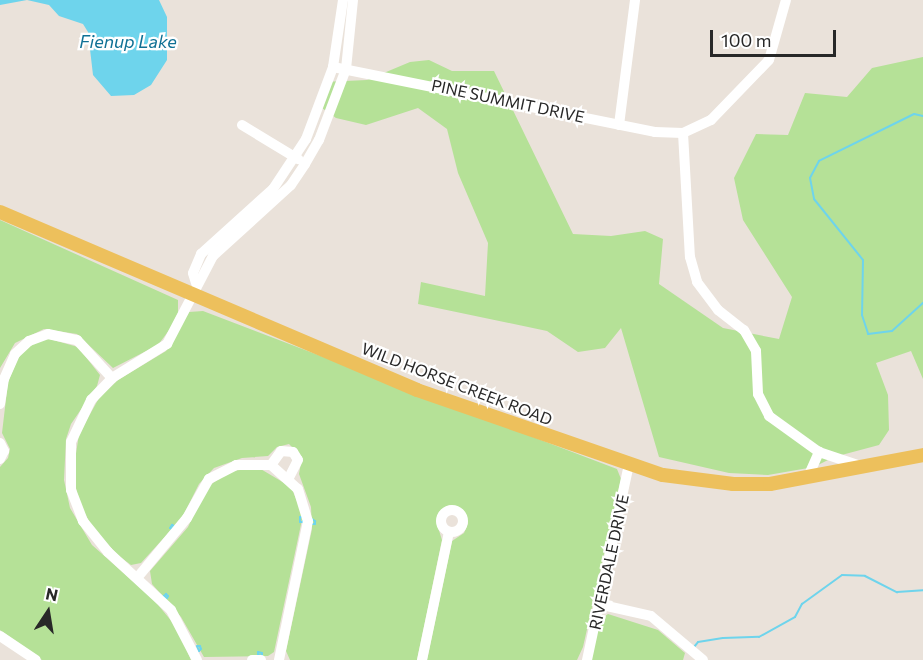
<!DOCTYPE html>
<html>
<head>
<meta charset="utf-8">
<style>
  body { margin:0 }
  #map { position:relative; width:923px; height:660px; overflow:hidden; background:#eae2da; font-family:Commissioner,sans-serif }
  div>[style] { position:absolute }
  [style*='--x'] { left:calc(var(--x)*1px); top:calc(var(--y)*1px); width:calc(var(--w)*1px); rotate:calc(var(--a)*1deg) }
  .green>* { inset:0; background:#b5e197 }
  .water>* { inset:0; background:#6ed4ec }
  .stream>* { height:2px; margin:-1px; padding:0 1px; transform-origin:1px; border-radius:1px; background:#6ed4ec }
  .minor>* { height:10px; margin:-5px; padding:0 5px; transform-origin:5px; border-radius:5px; background:#fff }
  .minor>.ring { margin:-5px; padding:0; box-sizing:content-box; background:none; border:10px solid #fff; border-radius:50% }
  .major>* { height:14px; margin:-7px; padding:0 7px; transform-origin:7px; border-radius:7px; background:#edc05c }
  span { translate:-50% -50%; white-space:nowrap; text-align:center; line-height:1.15; -webkit-text-stroke:4.5px #fff; paint-order:stroke }
  .street-label { font-size:16px; color:#282828 }
  .water-label { font-size:18px; color:#107195; font-style:italic }
  .north { position:absolute; left:18px; top:582px; width:60px; height:60px; -webkit-text-stroke:4px #fff; paint-order:stroke; rotate:12deg; font-size:16px; font-weight:700; line-height:24px; text-align:center; color:#282828 }
  .north::after { content:''; display:block; margin:auto; width:21px; height:27px; background:#282828; clip-path:polygon(50% 0,100% 100%,50% 72%,0 100%) }
  .scale { position:absolute; left:710px; top:30px; width:126px; height:27px; box-sizing:border-box; border:3px solid #282828; border-top:0; padding-left:8px; font-size:18px; line-height:21px; white-space:nowrap; color:#282828; -webkit-text-stroke:4px #fff; paint-order:stroke }
</style>
</head>
<body>
<div id="map">
  <div class="green">
    <i style="clip-path:polygon(923px 57px,923px 379px,911px 351px,876px 363px,888px 395px,889px 430px,879px 445px,834px 457px,814px 467px,768px 475px,729px 473px,659px 457px,621px 328px,605px 348px,578px 352px,547px 331px,418px 304px,421px 282px,485px 296px,488px 243px,458px 173px,447px 129px,418px 108px,366px 125px,336px 118px,322px 108px,323px 82px,367px 80px,410px 62px,429px 60px,452px 71px,494px 71px,573px 234px,611px 236px,645px 231px,663px 239px,659px 284px,723px 328px,779px 339px,792px 297px,743px 220px,734px 178px,756px 134px,788px 135px,805px 93px,847px 97px,872px 68px)"></i>
    <i style="clip-path:polygon(0 220px,178px 300px,178px 313px,170px 329px,158px 345px,113px 368px,77px 334px,44px 329px,15px 343px,0 368px)"></i>
    <i style="clip-path:polygon(203px 311px,617px 469px,621px 479px,583px 647px,577px 660px,427px 660px,452px 541px,464px 533px,468px 523px,463px 510px,450px 505px,439px 512px,436px 521px,442px 540px,417px 660px,290px 660px,286px 651px,312px 529px,311px 507px,299px 474px,302px 457px,289px 444px,277px 447px,268px 456px,242px 458px,214px 468px,199px 484px,182px 518px,141px 563px,131px 565px,119px 556px,94px 530px,79px 503px,73px 473px,79px 434px,99px 398px,118px 380px,166px 351px,189px 312px)"></i>
    <i style="clip-path:polygon(46px 338px,78px 347px,100px 375px,97px 386px,71px 424px,66px 439px,64px 480px,70px 508px,92px 545px,154px 600px,178px 629px,191px 660px,42px 660px,0 630px,0 467px,8px 458px,10px 449px,2px 433px,8px 382px,22px 349px)"></i>
    <i style="clip-path:polygon(259px 468px,291px 487px,303px 515px,274px 652px,268px 656px,204px 657px,181px 617px,152px 584px,150px 571px,188px 527px,207px 487px,231px 471px)"></i>
    <i style="clip-path:polygon(608px 614px,658px 630px,685px 653px,683px 660px,589px 660px,601px 619px)"></i>
  </div>
  <div class="water">
    <i style="clip-path:polygon(0 0,159px 0,167px 17px,167px 60px,151px 85px,134px 95px,111px 96px,93px 75px,88px 32px,83px 24px,59px 16px,49px 5px,27px 0,0 5px)"></i>
  </div>
  <div class="stream">
    <i style="--x:923;--y:116;--w:9;--a:-167"></i>
    <i style="--x:914;--y:114;--w:106;--a:153.7"></i>
    <i style="--x:819;--y:161;--w:19;--a:118"></i>
    <i style="--x:810;--y:178;--w:21;--a:79"></i>
    <i style="--x:814;--y:199;--w:78;--a:51.2"></i>
    <i style="--x:863;--y:260;--w:55;--a:91"></i>
    <i style="--x:862;--y:315;--w:20;--a:72"></i>
    <i style="--x:868;--y:334;--w:24;--a:-7"></i>
    <i style="--x:892;--y:331;--w:42;--a:-42.1"></i>
    <i style="--x:300;--y:517;--w:3;--a:0"></i>
    <i style="--x:303;--y:517;--w:5;--a:90"></i>
    <i style="--x:303;--y:522;--w:3;--a:180"></i>
    <i style="--x:300;--y:522;--w:5;--a:-90"></i>
    <i style="--x:312;--y:519;--w:4;--a:34"></i>
    <i style="--x:315;--y:521;--w:3;--a:90"></i>
    <i style="--x:315;--y:524;--w:3;--a:180"></i>
    <i style="--x:312;--y:524;--w:5;--a:-90"></i>
    <i style="--x:172;--y:525;--w:2;--a:27"></i>
    <i style="--x:174;--y:526;--w:4;--a:124"></i>
    <i style="--x:172;--y:529;--w:2;--a:-153"></i>
    <i style="--x:170;--y:528;--w:4;--a:-56"></i>
    <i style="--x:166;--y:594;--w:3;--a:45"></i>
    <i style="--x:168;--y:596;--w:2;--a:117"></i>
    <i style="--x:167;--y:598;--w:4;--a:-146"></i>
    <i style="--x:164;--y:596;--w:3;--a:-45"></i>
    <i style="--x:197;--y:646;--w:3;--a:0"></i>
    <i style="--x:200;--y:646;--w:3;--a:72"></i>
    <i style="--x:201;--y:649;--w:3;--a:135"></i>
    <i style="--x:199;--y:651;--w:5;--a:-112"></i>
    <i style="--x:694;--y:647;--w:6;--a:-51"></i>
    <i style="--x:698;--y:642;--w:25;--a:-9"></i>
    <i style="--x:723;--y:638;--w:36;--a:-2"></i>
    <i style="--x:759;--y:637;--w:41;--a:-29.1"></i>
    <i style="--x:795;--y:617;--w:15;--a:-62"></i>
    <i style="--x:802;--y:604;--w:49;--a:-35.9"></i>
    <i style="--x:842;--y:575;--w:23;--a:2"></i>
    <i style="--x:865;--y:576;--w:36;--a:27"></i>
    <i style="--x:897;--y:592;--w:26;--a:-4"></i>
    <i style="--x:258;--y:652;--w:4;--a:14"></i>
    <i style="--x:262;--y:653;--w:3;--a:90"></i>
    <i style="--x:262;--y:656;--w:4;--a:-166"></i>
    <i style="--x:258;--y:655;--w:3;--a:-90"></i>
  </div>
  <div class="minor">
    <i style="--x:333;--y:67;--w:328;--a:11.4"></i>
    <i style="--x:655;--y:132;--w:28;--a:2"></i>
    <i style="--x:683;--y:133;--w:31;--a:-25"></i>
    <i style="--x:711;--y:120;--w:83;--a:-46"></i>
    <i style="--x:769;--y:60;--w:62;--a:-74.2"></i>
    <i style="--x:242;--y:125;--w:66;--a:31.3"></i>
    <i style="--x:619;--y:125;--w:126;--a:-82.7"></i>
    <i style="--x:683;--y:133;--w:124;--a:86.8"></i>
    <i style="--x:690;--y:257;--w:26;--a:74"></i>
    <i style="--x:697;--y:282;--w:35;--a:53"></i>
    <i style="--x:718;--y:310;--w:33;--a:38"></i>
    <i style="--x:744;--y:330;--w:24;--a:60"></i>
    <i style="--x:756;--y:351;--w:43;--a:87.3"></i>
    <i style="--x:758;--y:394;--w:25;--a:63"></i>
    <i style="--x:769;--y:416;--w:62;--a:35.8"></i>
    <i style="--x:819;--y:452;--w:44;--a:18.4"></i>
    <i style="--x:196;--y:283;--w:10;--a:-107"></i>
    <i style="--x:193;--y:273;--w:21;--a:-67"></i>
    <i style="--x:201;--y:254;--w:97;--a:-42.1"></i>
    <i style="--x:273;--y:189;--w:60;--a:-56.6"></i>
    <i style="--x:306;--y:139;--w:77;--a:-69.4"></i>
    <i style="--x:333;--y:67;--w:68;--a:-81.5"></i>
    <i style="--x:0;--y:404;--w:25;--a:-81"></i>
    <i style="--x:4;--y:379;--w:27;--a:-66"></i>
    <i style="--x:15;--y:354;--w:19;--a:-43"></i>
    <i style="--x:29;--y:341;--w:20;--a:-20"></i>
    <i style="--x:48;--y:334;--w:30;--a:12"></i>
    <i style="--x:77;--y:340;--w:52;--a:47.4"></i>
    <i style="--x:0;--y:443;--w:9;--a:63"></i>
    <i style="--x:4;--y:451;--w:9;--a:117"></i>
    <i style="--x:271;--y:465;--w:17;--a:-54"></i>
    <i style="--x:281;--y:451;--w:12;--a:5"></i>
    <i style="--x:293;--y:452;--w:9;--a:58"></i>
    <i style="--x:298;--y:460;--w:20;--a:117"></i>
    <i style="--x:807;--y:479;--w:30;--a:-66"></i>
    <i class="ring" style="left:441px;top:510px;width:12px;height:12px"></i>
    <i style="--x:137;--y:578;--w:78;--a:-50.2"></i>
    <i style="--x:187;--y:518;--w:45;--a:-60.6"></i>
    <i style="--x:209;--y:479;--w:30;--a:-27"></i>
    <i style="--x:236;--y:465;--w:35;--a:0"></i>
    <i style="--x:271;--y:465;--w:36;--a:42"></i>
    <i style="--x:298;--y:489;--w:34;--a:73"></i>
    <i style="--x:308;--y:521;--w:142;--a:101.8"></i>
    <i style="--x:598;--y:604;--w:54;--a:12.8"></i>
    <i style="--x:651;--y:616;--w:68;--a:40.2"></i>
    <i style="--x:0;--y:636;--w:43;--a:33.7"></i>
    <i style="--x:197;--y:660;--w:56;--a:-117.5"></i>
    <i style="--x:171;--y:610;--w:86;--a:-137.4"></i>
    <i style="--x:108;--y:552;--w:40;--a:-129"></i>
    <i style="--x:83;--y:521;--w:33;--a:-111"></i>
    <i style="--x:71;--y:490;--w:48;--a:-90"></i>
    <i style="--x:71;--y:442;--w:47;--a:-64.5"></i>
    <i style="--x:91;--y:400;--w:30;--a:-46"></i>
    <i style="--x:112;--y:378;--w:65;--a:-31.7"></i>
    <i style="--x:167;--y:344;--w:99;--a:-62.4"></i>
    <i style="--x:213;--y:256;--w:105;--a:-42.3"></i>
    <i style="--x:291;--y:185;--w:25;--a:-56"></i>
    <i style="--x:305;--y:164;--w:28;--a:-60"></i>
    <i style="--x:319;--y:140;--w:76;--a:-69.2"></i>
    <i style="--x:346;--y:69;--w:69;--a:-84.2"></i>
    <i style="--x:252;--y:660;--w:9;--a:0"></i>
    <i style="--x:422;--y:660;--w:131;--a:-78.1"></i>
    <i style="--x:587;--y:660;--w:200;--a:-77.9"></i>
  </div>
  <div class="major">
    <i style="--x:0;--y:212;--w:453;--a:23.1"></i>
    <i style="--x:417;--y:390;--w:260;--a:19.1"></i>
    <i style="--x:663;--y:475;--w:71;--a:7.3"></i>
    <i style="--x:733;--y:484;--w:37;--a:0"></i>
    <i style="--x:770;--y:484;--w:156;--a:-10.7"></i>
  </div>
  <div class="street-label">
    <span style="left:508px;top:101px;rotate:12deg">PINE SUMMIT DRIVE</span>
    <span style="left:457px;top:384px;rotate:21deg">WILD HORSE CREEK ROAD</span>
    <span style="left:609px;top:562px;rotate:-78deg">RIVERDALE DRIVE</span>
  </div>
  <div class="water-label">
    <span style="left:128px;top:41px">Fienup Lake</span>
  </div>
  <div class="north">N</div>
  <div class="scale">100 m</div>
</div>
</body>
</html>
